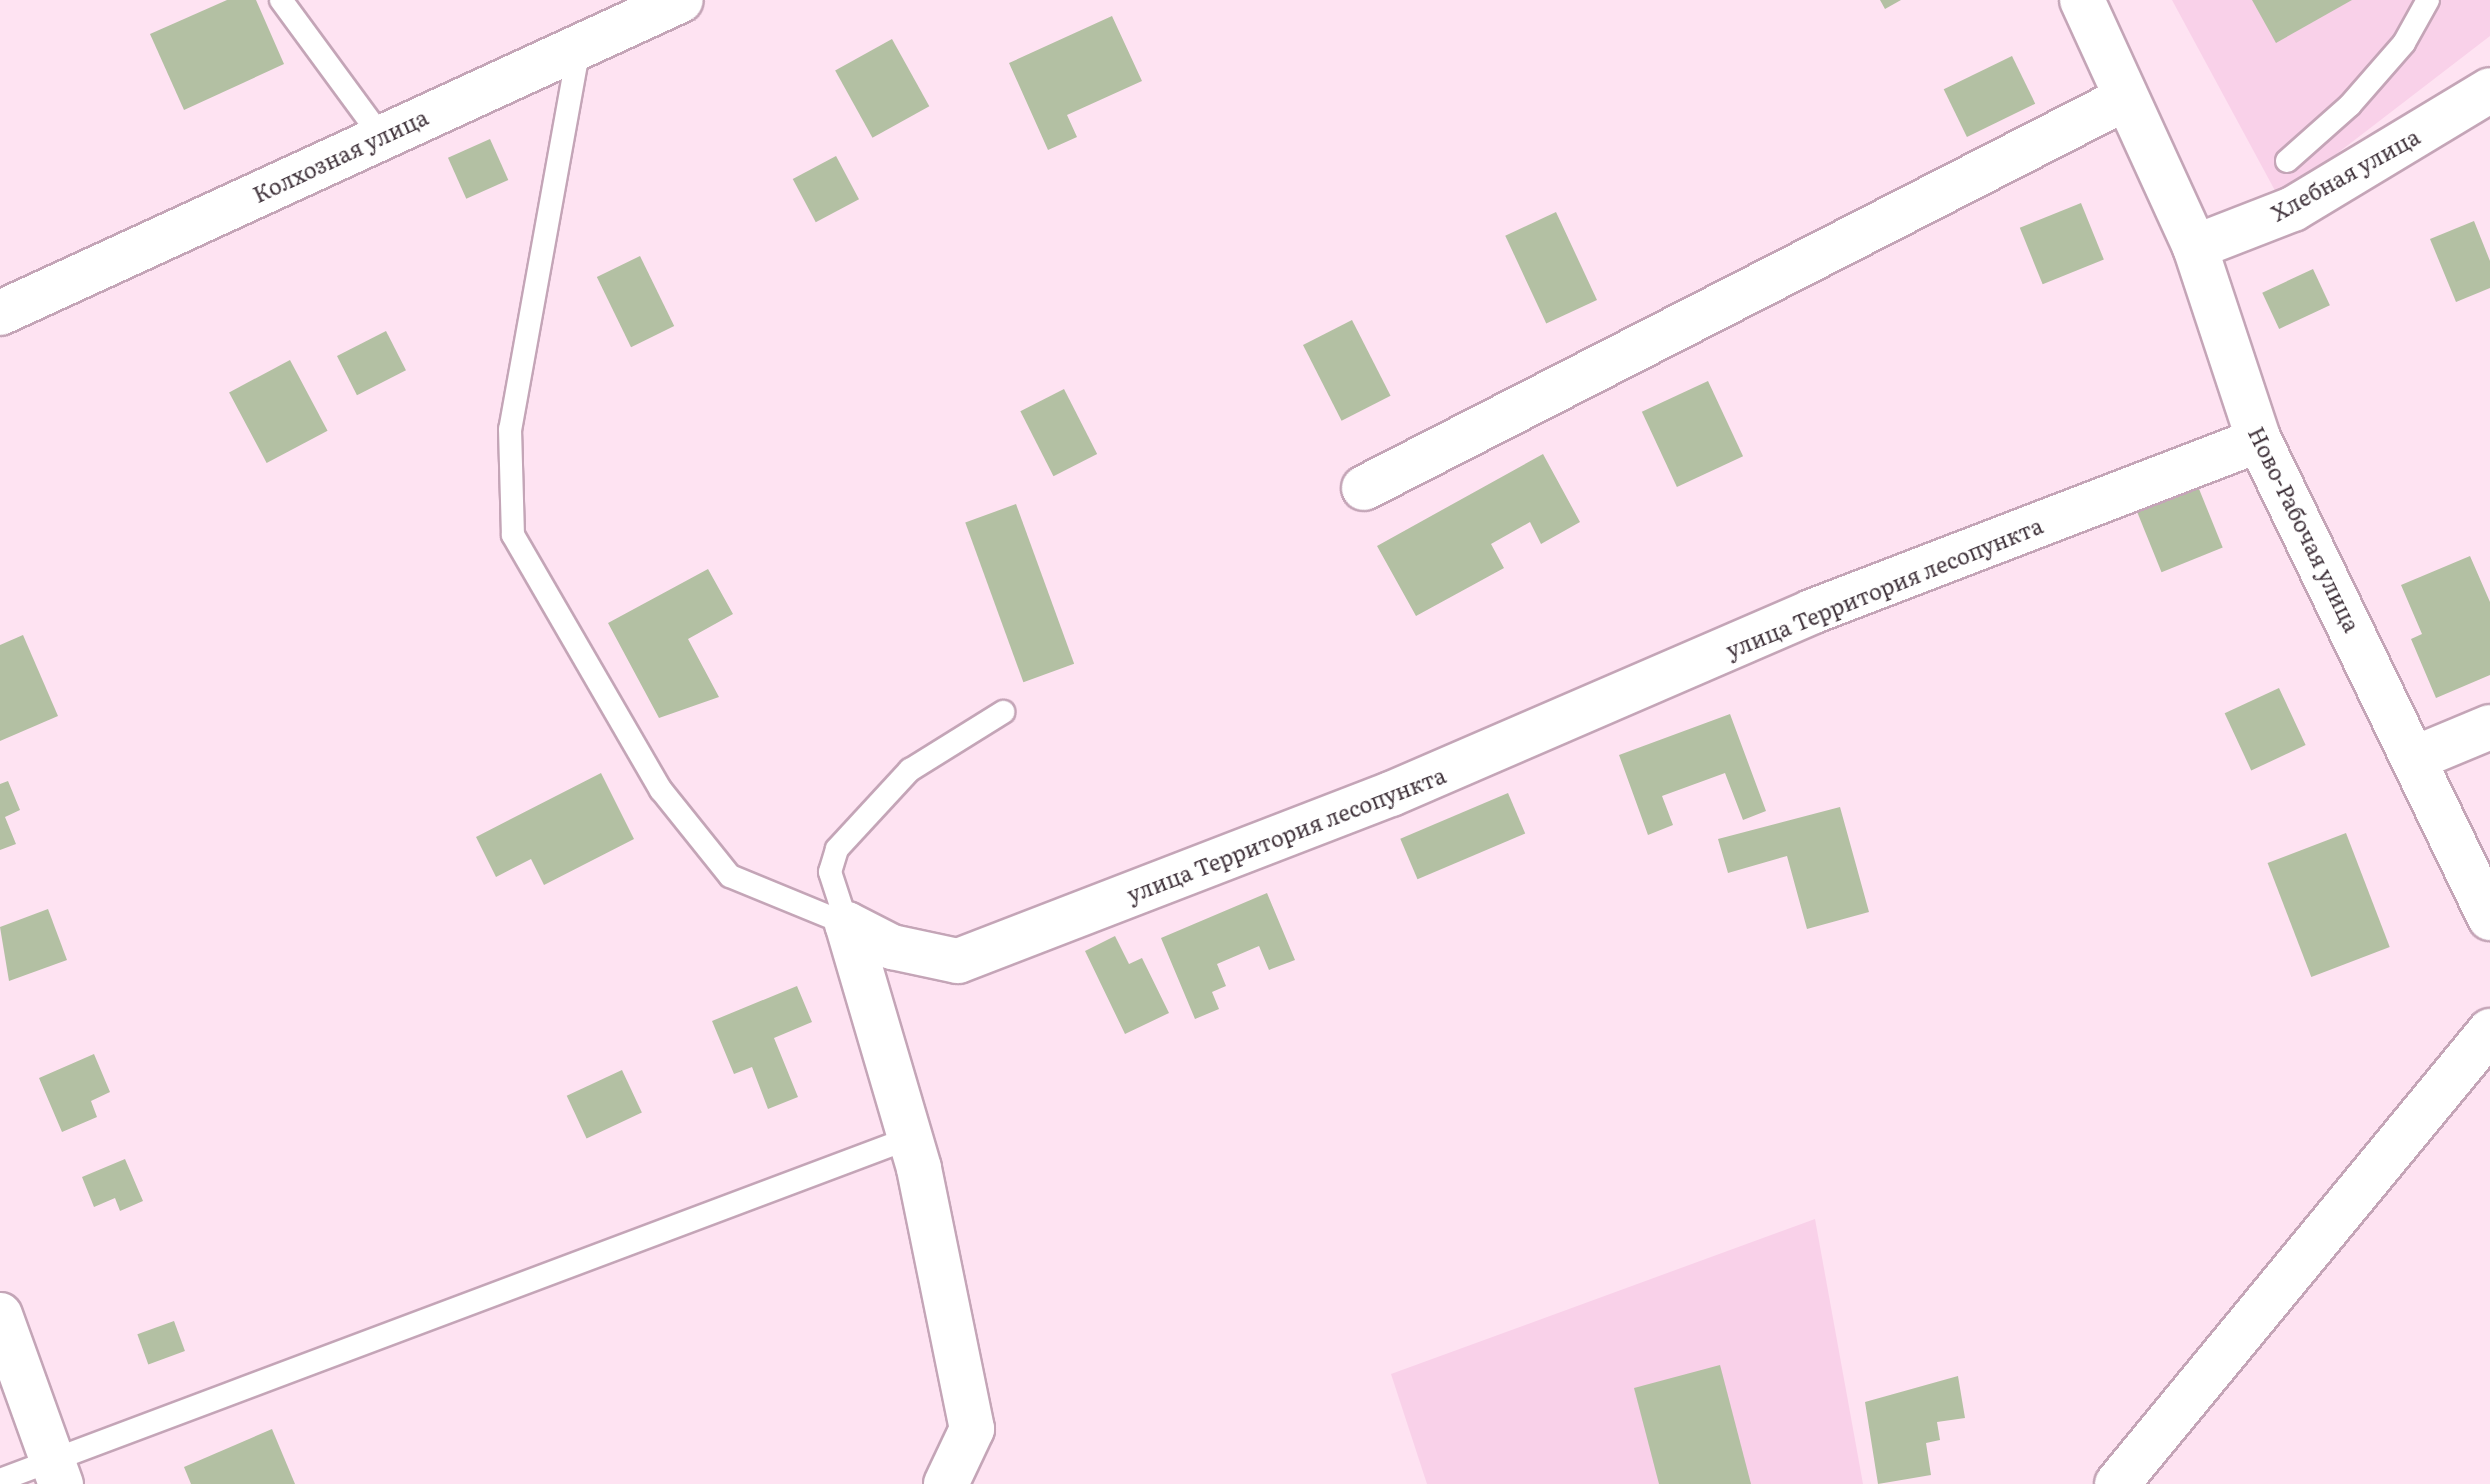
<!DOCTYPE html>
<html>
<head>
<meta charset="utf-8">
<style>
  body { margin:0 }
  #map { position:relative; width:2490px; height:1484px; overflow:hidden; background:#fee3f2; font-family:Literata,serif }
  div>[style] { position:absolute }
  [style*='--x'] { left:calc(var(--x)*1px); top:calc(var(--y)*1px); width:calc(var(--w)*1px); rotate:calc(var(--a)*1deg) }
  .built>* { inset:0; background:#f9d1e9 }
  .building>* { inset:0; background:#b3c0a3; transform-origin:0 0 }
  .roads { filter:drop-shadow(2px 0 #c4a5b7) drop-shadow(-2px 0 #c4a5b7) drop-shadow(0 2px #c4a5b7) drop-shadow(0 -2px #c4a5b7) }
  .service>* { height:22px; margin:-11px; padding:0 11px; transform-origin:11px; border-radius:11px; background:#fff }
  .minor>* { height:44px; margin:-22px; padding:0 22px; transform-origin:22px; border-radius:22px; background:#fff }
  .tertiary>* { height:44px; margin:-22px; padding:0 22px; transform-origin:22px; border-radius:22px; background:#fff }
  span { translate:-50% -50%; white-space:nowrap; text-align:center; line-height:1.15; -webkit-text-stroke:6px #fff; paint-order:stroke }
  .street-label { font-size:22px; color:#43363e }
</style>
</head>
<body>
<div id="map">
  <div class="built">
    <i style="clip-path:polygon(2172px 0,2490px 0,2490px 36px,2279px 198px)"></i>
    <i style="clip-path:polygon(1815px 1219px,1863px 1484px,1427px 1484px,1391px 1374px)"></i>
  </div>
  <div class="building">
    <i style="clip-path:polygon(227px 0,256px 0,284px 64px,184px 110px,150px 34px)"></i>
    <i style="clip-path:polygon(1880px 0,1901px 0,1885px 9px)"></i>
    <i style="clip-path:polygon(2252px 0,2352px 0,2276px 43px)"></i>
    <i style="clip-path:polygon(1112px 16px,1142px 81px,1067px 115px,1077px 137px,1048px 150px,1009px 63px)"></i>
    <i style="left:892px;top:39px;width:77px;height:65px;rotate:61deg"></i>
    <i style="left:2012px;top:56px;width:53px;height:76px;rotate:64deg"></i>
    <i style="left:490px;top:139px;width:45px;height:46px;rotate:66deg"></i>
    <i style="left:836px;top:156px;width:49px;height:49px;rotate:62deg"></i>
    <i style="left:2081px;top:203px;width:61px;height:66px;rotate:68deg"></i>
    <i style="left:1556px;top:212px;width:97px;height:56px;rotate:65deg"></i>
    <i style="clip-path:polygon(2474px 221px,2490px 261px,2490px 288px,2456px 302px,2430px 239px)"></i>
    <i style="left:640px;top:256px;width:78px;height:48px;rotate:64deg"></i>
    <i style="left:2313px;top:269px;width:40px;height:56px;rotate:65deg"></i>
    <i style="left:1352px;top:320px;width:85px;height:55px;rotate:63deg"></i>
    <i style="left:386px;top:331px;width:44px;height:55px;rotate:63deg"></i>
    <i style="left:290px;top:360px;width:80px;height:69px;rotate:62deg"></i>
    <i style="left:1708px;top:381px;width:83px;height:73px;rotate:65deg"></i>
    <i style="left:1064px;top:389px;width:73px;height:49px;rotate:63deg"></i>
    <i style="clip-path:polygon(1543px 454px,1580px 522px,1541px 544px,1530px 522px,1491px 544px,1504px 568px,1416px 616px,1377px 546px)"></i>
    <i style="left:2195px;top:479px;width:74px;height:66px;rotate:68deg"></i>
    <i style="left:1016px;top:504px;width:170px;height:54px;rotate:70deg"></i>
    <i style="clip-path:polygon(2470px 556px,2490px 602px,2490px 675px,2436px 698px,2411px 639px,2422px 634px,2401px 585px)"></i>
    <i style="clip-path:polygon(708px 569px,733px 614px,688px 639px,719px 697px,659px 718px,608px 623px)"></i>
    <i style="clip-path:polygon(23px 635px,58px 716px,0 741px,0 645px)"></i>
    <i style="left:2279px;top:688px;width:63px;height:60px;rotate:65deg"></i>
    <i style="clip-path:polygon(1730px 714px,1766px 811px,1743px 820px,1725px 773px,1662px 796px,1673px 825px,1648px 835px,1619px 755px)"></i>
    <i style="clip-path:polygon(601px 773px,634px 839px,544px 885px,531px 859px,496px 877px,476px 837px)"></i>
    <i style="clip-path:polygon(8px 781px,20px 810px,5px 817px,16px 844px,0 850px,0 784px)"></i>
    <i style="left:1508px;top:793px;width:44px;height:117px;rotate:67deg"></i>
    <i style="clip-path:polygon(1840px 807px,1869px 912px,1807px 929px,1787px 856px,1728px 873px,1718px 839px)"></i>
    <i style="left:2346px;top:833px;width:122px;height:84px;rotate:69deg"></i>
    <i style="clip-path:polygon(1267px 893px,1295px 960px,1269px 970px,1259px 946px,1217px 964px,1226px 986px,1212px 992px,1219px 1009px,1195px 1019px,1161px 938px)"></i>
    <i style="clip-path:polygon(48px 909px,67px 960px,9px 981px,0 927px)"></i>
    <i style="clip-path:polygon(1115px 936px,1129px 964px,1142px 958px,1169px 1013px,1125px 1034px,1085px 951px)"></i>
    <i style="clip-path:polygon(797px 986px,812px 1022px,774px 1038px,798px 1097px,768px 1109px,752px 1067px,734px 1074px,712px 1021px)"></i>
    <i style="clip-path:polygon(94px 1054px,110px 1092px,91px 1101px,97px 1117px,62px 1132px,39px 1078px)"></i>
    <i style="left:622px;top:1070px;width:47px;height:61px;rotate:65deg"></i>
    <i style="clip-path:polygon(125px 1159px,143px 1201px,120px 1211px,115px 1198px,94px 1207px,82px 1177px)"></i>
    <i style="left:174px;top:1321px;width:32px;height:39px;rotate:70deg"></i>
    <i style="clip-path:polygon(1720px 1365px,1751px 1484px,1659px 1484px,1634px 1388px)"></i>
    <i style="clip-path:polygon(1958px 1376px,1965px 1418px,1937px 1422px,1940px 1440px,1926px 1443px,1931px 1475px,1878px 1484px,1865px 1402px)"></i>
    <i style="clip-path:polygon(272px 1429px,295px 1484px,191px 1484px,184px 1467px)"></i>
  </div>
  <div class="roads">
    <div class="service">
      <i style="--x:281;--y:0;--w:167;--a:53.7"></i>
      <i style="--x:579;--y:47;--w:388;--a:100.2"></i>
      <i style="--x:510;--y:429;--w:106;--a:88.4"></i>
      <i style="--x:513;--y:535;--w:295;--a:59.9"></i>
      <i style="--x:661;--y:790;--w:110;--a:51.3"></i>
      <i style="--x:730;--y:876;--w:126;--a:22.3"></i>
      <i style="--x:2287;--y:161;--w:84;--a:-41.6"></i>
      <i style="--x:2350;--y:105;--w:82;--a:-48.9"></i>
      <i style="--x:2404;--y:43;--w:49;--a:-60.8"></i>
      <i style="--x:847;--y:924;--w:55;--a:-108.1"></i>
      <i style="--x:830;--y:872;--w:24;--a:-73"></i>
      <i style="--x:837;--y:849;--w:108;--a:-47.3"></i>
      <i style="--x:910;--y:770;--w:110;--a:-31.9"></i>
      <i style="--x:0;--y:1480;--w:972;--a:-20.6"></i>
    </div>
    <div class="minor">
      <i style="--x:2195;--y:247;--w:105;--a:-21.2"></i>
      <i style="--x:2293;--y:209;--w:230;--a:-31.1"></i>
      <i style="--x:0;--y:313;--w:749;--a:-24.68"></i>
      <i style="--x:1364;--y:488;--w:856;--a:-27.1"></i>
      <i style="--x:2418;--y:757;--w:78;--a:-22.6"></i>
      <i style="--x:0;--y:1315;--w:180;--a:70.2"></i>
      <i style="--x:946;--y:1484;--w:61;--a:-64.7"></i>
      <i style="--x:972;--y:1429;--w:266;--a:-101.5"></i>
      <i style="--x:919;--y:1168;--w:254;--a:-106.4"></i>
      <i style="--x:847;--y:924;--w:51;--a:27.1"></i>
      <i style="--x:892;--y:947;--w:67;--a:12"></i>
      <i style="--x:958;--y:961;--w:464;--a:-21.1"></i>
      <i style="--x:1391;--y:794;--w:458;--a:-23.4"></i>
      <i style="--x:1811;--y:612;--w:480;--a:-21"></i>
      <i style="--x:2117;--y:1484;--w:587;--a:-50.53"></i>
    </div>
    <div class="tertiary">
      <i style="--x:2082;--y:0;--w:272;--a:65.4"></i>
      <i style="--x:2195;--y:247;--w:203;--a:71.7"></i>
      <i style="--x:2259;--y:440;--w:531;--a:64.21"></i>
    </div>
  </div>
  <div class="street-label">
    <span style="left:340px;top:155px;rotate:-25deg">Колхозная улица</span>
    <span style="left:2345px;top:174px;rotate:-29deg">Хлебная улица</span>
    <span style="left:2305px;top:529px;rotate:64deg">Ново-Рабочая улица</span>
    <span style="left:1884px;top:587px;rotate:-22deg">улица Территория лесопункта</span>
    <span style="left:1286px;top:834px;rotate:-21deg">улица Территория лесопункта</span>
  </div>
</div>
</body>
</html>
